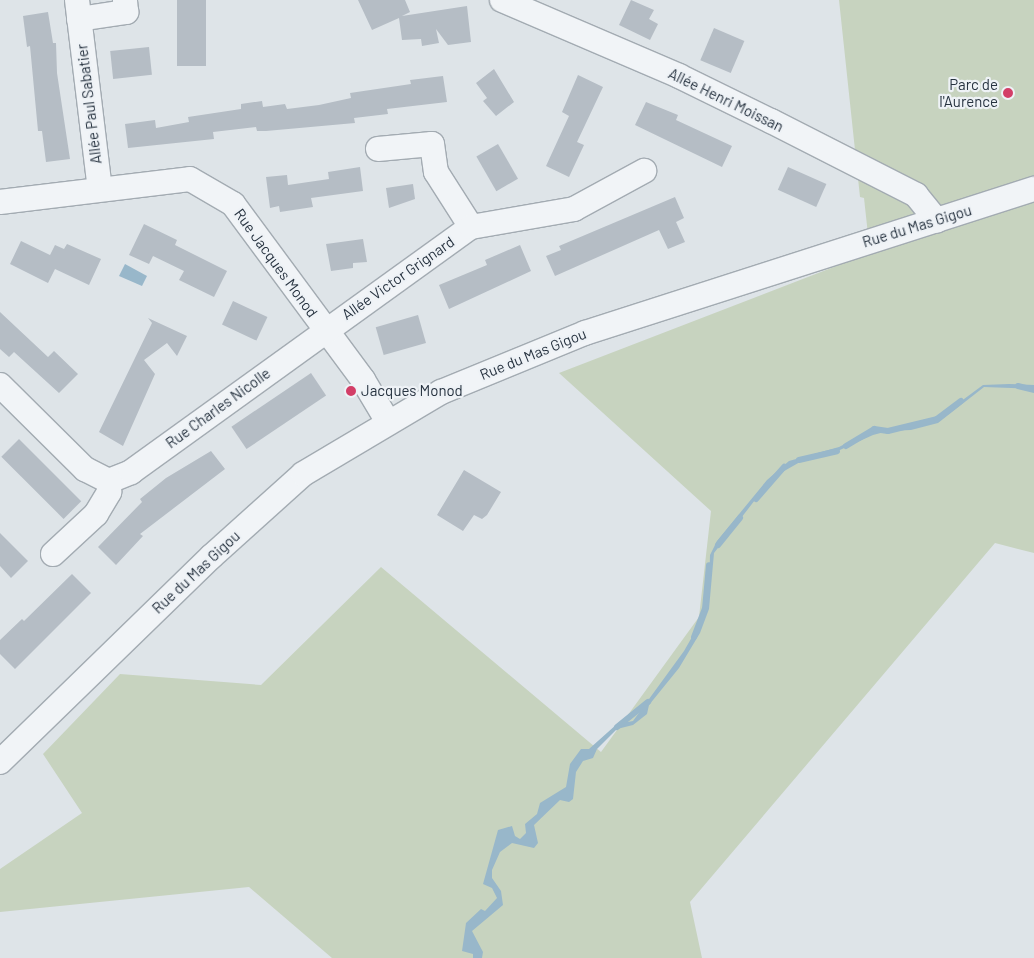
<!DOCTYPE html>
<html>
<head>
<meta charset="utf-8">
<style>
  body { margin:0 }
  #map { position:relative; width:1034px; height:958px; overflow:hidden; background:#dee4e8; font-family:Barlow,sans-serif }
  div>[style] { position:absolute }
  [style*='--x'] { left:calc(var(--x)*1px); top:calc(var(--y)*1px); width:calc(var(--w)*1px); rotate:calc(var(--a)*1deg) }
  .green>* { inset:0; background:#c7d3bf }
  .water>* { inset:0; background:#98b7ca }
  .stream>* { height:6px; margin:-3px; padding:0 3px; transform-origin:3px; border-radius:3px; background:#98b7ca }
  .building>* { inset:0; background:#b5bdc5; transform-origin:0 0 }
  .roads { filter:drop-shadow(1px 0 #a3abb2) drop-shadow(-1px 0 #a3abb2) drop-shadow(0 1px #a3abb2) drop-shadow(0 -1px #a3abb2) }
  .minor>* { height:24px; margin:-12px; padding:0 12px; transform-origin:12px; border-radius:12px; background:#f1f4f7 }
  .dots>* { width:14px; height:14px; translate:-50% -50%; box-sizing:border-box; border:2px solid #eef2f6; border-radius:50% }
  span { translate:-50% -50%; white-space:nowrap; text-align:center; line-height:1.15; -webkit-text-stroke:4.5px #eef2f6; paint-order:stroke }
  .poi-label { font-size:15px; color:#273340 }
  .right { translate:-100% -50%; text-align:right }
  .left { translate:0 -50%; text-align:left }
  .street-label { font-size:15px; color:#273340 }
</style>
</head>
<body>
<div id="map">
  <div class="green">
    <i style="clip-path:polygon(839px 0,1034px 0,1034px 553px,995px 543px,690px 902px,702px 958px,332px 958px,249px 887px,0 912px,0 869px,82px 813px,43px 754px,120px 674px,261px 685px,381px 567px,601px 752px,699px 617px,711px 511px,559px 373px,870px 253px,864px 198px,860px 197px)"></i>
  </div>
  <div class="water">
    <i style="clip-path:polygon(125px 264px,147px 276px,142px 286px,119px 276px)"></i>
    <i style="clip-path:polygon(1009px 384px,1034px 385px,1034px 389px,984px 387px,938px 423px,911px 430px,888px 431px,873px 435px,831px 454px,807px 458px,772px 478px,714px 553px,709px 609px,700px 633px,679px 668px,649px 705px,647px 714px,633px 725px,617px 729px,597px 749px,593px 758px,583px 761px,576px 772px,573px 799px,569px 802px,560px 800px,534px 825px,538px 843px,534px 848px,512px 843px,500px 852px,492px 870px,492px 878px,501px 891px,503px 905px,472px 931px,483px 952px,482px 958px,473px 958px,473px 954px,462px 951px,466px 923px,481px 909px,485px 911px,497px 898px,492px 888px,483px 884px,498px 830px,512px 826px,515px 836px,520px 839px,526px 833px,525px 824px,537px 814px,540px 803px,566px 787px,570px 764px,581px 749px,589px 749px,617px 724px,633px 721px,684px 651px,704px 616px,709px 593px,710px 555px,717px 541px,767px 480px,789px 461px,839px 447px,874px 429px,913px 427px,937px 419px,983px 385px)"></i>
  </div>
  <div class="stream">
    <i style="--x:1018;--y:386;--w:16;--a:14"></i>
    <i style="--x:846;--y:446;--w:33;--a:-31"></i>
    <i style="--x:874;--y:429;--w:14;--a:8"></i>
    <i style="--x:888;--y:431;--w:50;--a:-13.8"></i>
    <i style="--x:937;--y:419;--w:30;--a:-37"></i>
    <i style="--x:799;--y:460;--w:39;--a:-13"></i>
    <i style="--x:756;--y:499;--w:43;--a:-48.8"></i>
    <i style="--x:718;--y:545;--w:35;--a:-51"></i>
    <i style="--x:694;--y:637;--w:30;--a:-69"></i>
    <i style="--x:705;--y:609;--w:44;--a:-84.8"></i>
    <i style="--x:617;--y:727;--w:40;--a:-39"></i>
  </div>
  <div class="building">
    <i style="left:177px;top:0;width:29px;height:66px"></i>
    <i style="clip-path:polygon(358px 0,405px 0,410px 12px,402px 16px,467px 6px,471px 42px,448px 45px,436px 29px,439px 43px,422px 46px,421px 39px,402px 40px,399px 18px,372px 30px)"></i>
    <i style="clip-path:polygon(631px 0,654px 10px,649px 19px,658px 24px,650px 40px,619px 25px)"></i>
    <i style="clip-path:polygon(48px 12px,53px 43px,56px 43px,57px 73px,70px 159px,46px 162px,42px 131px,38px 131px,30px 46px,27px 47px,23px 16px)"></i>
    <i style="left:714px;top:28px;width:33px;height:35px;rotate:23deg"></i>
    <i style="left:149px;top:47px;width:28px;height:39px;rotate:84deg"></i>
    <i style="clip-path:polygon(494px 69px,514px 102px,496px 116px,483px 101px,487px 98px,476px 83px)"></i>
    <i style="clip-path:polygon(578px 75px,603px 87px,577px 142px,584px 145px,569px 177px,546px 166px,569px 116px,562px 112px)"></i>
    <i style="clip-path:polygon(443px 76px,447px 102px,387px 109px,388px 114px,354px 118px,355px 123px,266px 131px,257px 131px,256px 127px,213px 132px,214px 139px,128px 148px,125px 124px,155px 120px,156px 128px,189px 122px,188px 117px,241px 109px,241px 104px,262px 101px,263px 107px,285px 104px,287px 109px,319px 105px,351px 98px,350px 93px,411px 84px,410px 80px)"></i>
    <i style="clip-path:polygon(646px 102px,678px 115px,676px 120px,732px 146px,722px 167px,635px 125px)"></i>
    <i style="left:498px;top:144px;width:40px;height:25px;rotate:60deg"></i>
    <i style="clip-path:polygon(360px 167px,363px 191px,311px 198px,313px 207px,280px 212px,279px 206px,270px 208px,266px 177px,287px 175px,288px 185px,329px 179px,328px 172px)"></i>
    <i style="left:788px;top:167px;width:42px;height:25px;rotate:24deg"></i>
    <i style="clip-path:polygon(413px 184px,415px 199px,389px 208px,386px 188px)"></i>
    <i style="clip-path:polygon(675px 197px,684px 218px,676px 222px,685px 242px,668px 249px,659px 230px,555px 276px,546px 256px,561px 250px,559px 246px)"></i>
    <i style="clip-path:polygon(144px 224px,177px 240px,175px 245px,227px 271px,214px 297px,179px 280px,184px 271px,153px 256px,149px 264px,129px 255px)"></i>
    <i style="clip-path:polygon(363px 239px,367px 262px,353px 263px,353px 268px,331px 271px,326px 244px)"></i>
    <i style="clip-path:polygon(21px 241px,50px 255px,55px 245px,64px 249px,67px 244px,101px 259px,89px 285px,55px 269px,48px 283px,10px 264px)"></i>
    <i style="clip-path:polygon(520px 245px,531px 271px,449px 309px,439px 285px,487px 265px,485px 260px)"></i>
    <i style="left:233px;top:301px;width:38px;height:26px;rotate:25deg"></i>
    <i style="clip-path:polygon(0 312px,48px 357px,54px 351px,78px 374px,59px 393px,14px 352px,9px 357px,0 349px)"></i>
    <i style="left:418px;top:315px;width:29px;height:44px;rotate:74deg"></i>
    <i style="clip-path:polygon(148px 318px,187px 336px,177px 356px,167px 343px,144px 360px,155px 374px,123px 446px,99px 432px,152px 323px)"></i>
    <i style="left:311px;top:373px;width:27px;height:96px;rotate:56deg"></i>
    <i style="left:19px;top:439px;width:88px;height:25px;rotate:45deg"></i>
    <i style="clip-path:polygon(211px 451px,225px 469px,140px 534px,143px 536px,116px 565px,98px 547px,142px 502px,140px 499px,166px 478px)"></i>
    <i style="clip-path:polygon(464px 470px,501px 492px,487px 515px,482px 519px,474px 515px,463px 531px,437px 515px)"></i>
    <i style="clip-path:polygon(0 533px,28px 561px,11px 578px,0 566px)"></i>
    <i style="clip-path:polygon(72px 574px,91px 593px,15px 669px,0 654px,0 640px,22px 619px,24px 621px)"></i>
  </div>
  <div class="roads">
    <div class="minor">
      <i style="--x:77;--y:0;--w:190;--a:83.1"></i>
      <i style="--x:502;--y:0;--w:193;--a:23.2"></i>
      <i style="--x:679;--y:76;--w:102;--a:26.1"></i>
      <i style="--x:771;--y:121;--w:163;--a:27"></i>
      <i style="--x:916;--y:195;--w:33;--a:51"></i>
      <i style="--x:79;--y:19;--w:48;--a:-8.5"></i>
      <i style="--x:126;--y:12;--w:12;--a:-95"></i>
      <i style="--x:378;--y:149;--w:54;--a:-5.3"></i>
      <i style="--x:432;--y:144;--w:28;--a:82"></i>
      <i style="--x:436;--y:172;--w:65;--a:57.5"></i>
      <i style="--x:0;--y:202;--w:191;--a:-6.9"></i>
      <i style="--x:190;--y:179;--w:50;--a:30.2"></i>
      <i style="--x:233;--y:204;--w:219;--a:53.5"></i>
      <i style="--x:363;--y:380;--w:49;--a:59.2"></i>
      <i style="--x:0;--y:385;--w:120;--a:44.7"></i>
      <i style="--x:85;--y:469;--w:27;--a:27"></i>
      <i style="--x:109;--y:481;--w:24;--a:-22"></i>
      <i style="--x:131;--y:472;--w:419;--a:-35.8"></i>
      <i style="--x:471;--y:227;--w:105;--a:-9.9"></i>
      <i style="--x:574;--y:209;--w:80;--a:-28.5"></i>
      <i style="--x:53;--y:554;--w:59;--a:-42.9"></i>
      <i style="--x:96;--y:514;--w:26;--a:-59"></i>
      <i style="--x:109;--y:492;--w:11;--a:-90"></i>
      <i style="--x:0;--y:762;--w:296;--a:-44.2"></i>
      <i style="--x:212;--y:556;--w:122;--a:-42"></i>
      <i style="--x:303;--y:474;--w:161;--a:-30.7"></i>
      <i style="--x:441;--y:392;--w:156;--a:-22.3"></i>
      <i style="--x:585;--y:333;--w:472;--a:-17.8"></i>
    </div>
  </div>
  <div class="dots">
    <i style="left:1008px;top:93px;background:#d33e67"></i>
    <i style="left:351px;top:391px;background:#d33e67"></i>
  </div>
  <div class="poi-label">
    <span class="right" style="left:998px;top:93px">Parc de<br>l'Aurence</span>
    <span class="left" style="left:361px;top:391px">Jacques Monod</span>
  </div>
  <div class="street-label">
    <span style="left:726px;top:100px;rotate:26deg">Allée Henri Moissan</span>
    <span style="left:89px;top:104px;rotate:-97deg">Allée Paul Sabatier</span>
    <span style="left:917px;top:226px;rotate:-17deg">Rue du Mas Gigou</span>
    <span style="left:276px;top:263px;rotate:54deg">Rue Jacques Monod</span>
    <span style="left:398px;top:278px;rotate:-35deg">Allée Victor Grignard</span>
    <span style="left:533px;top:354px;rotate:-22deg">Rue du Mas Gigou</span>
    <span style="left:218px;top:408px;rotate:-36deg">Rue Charles Nicolle</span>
    <span style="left:196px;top:572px;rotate:-43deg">Rue du Mas Gigou</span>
  </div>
</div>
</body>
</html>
